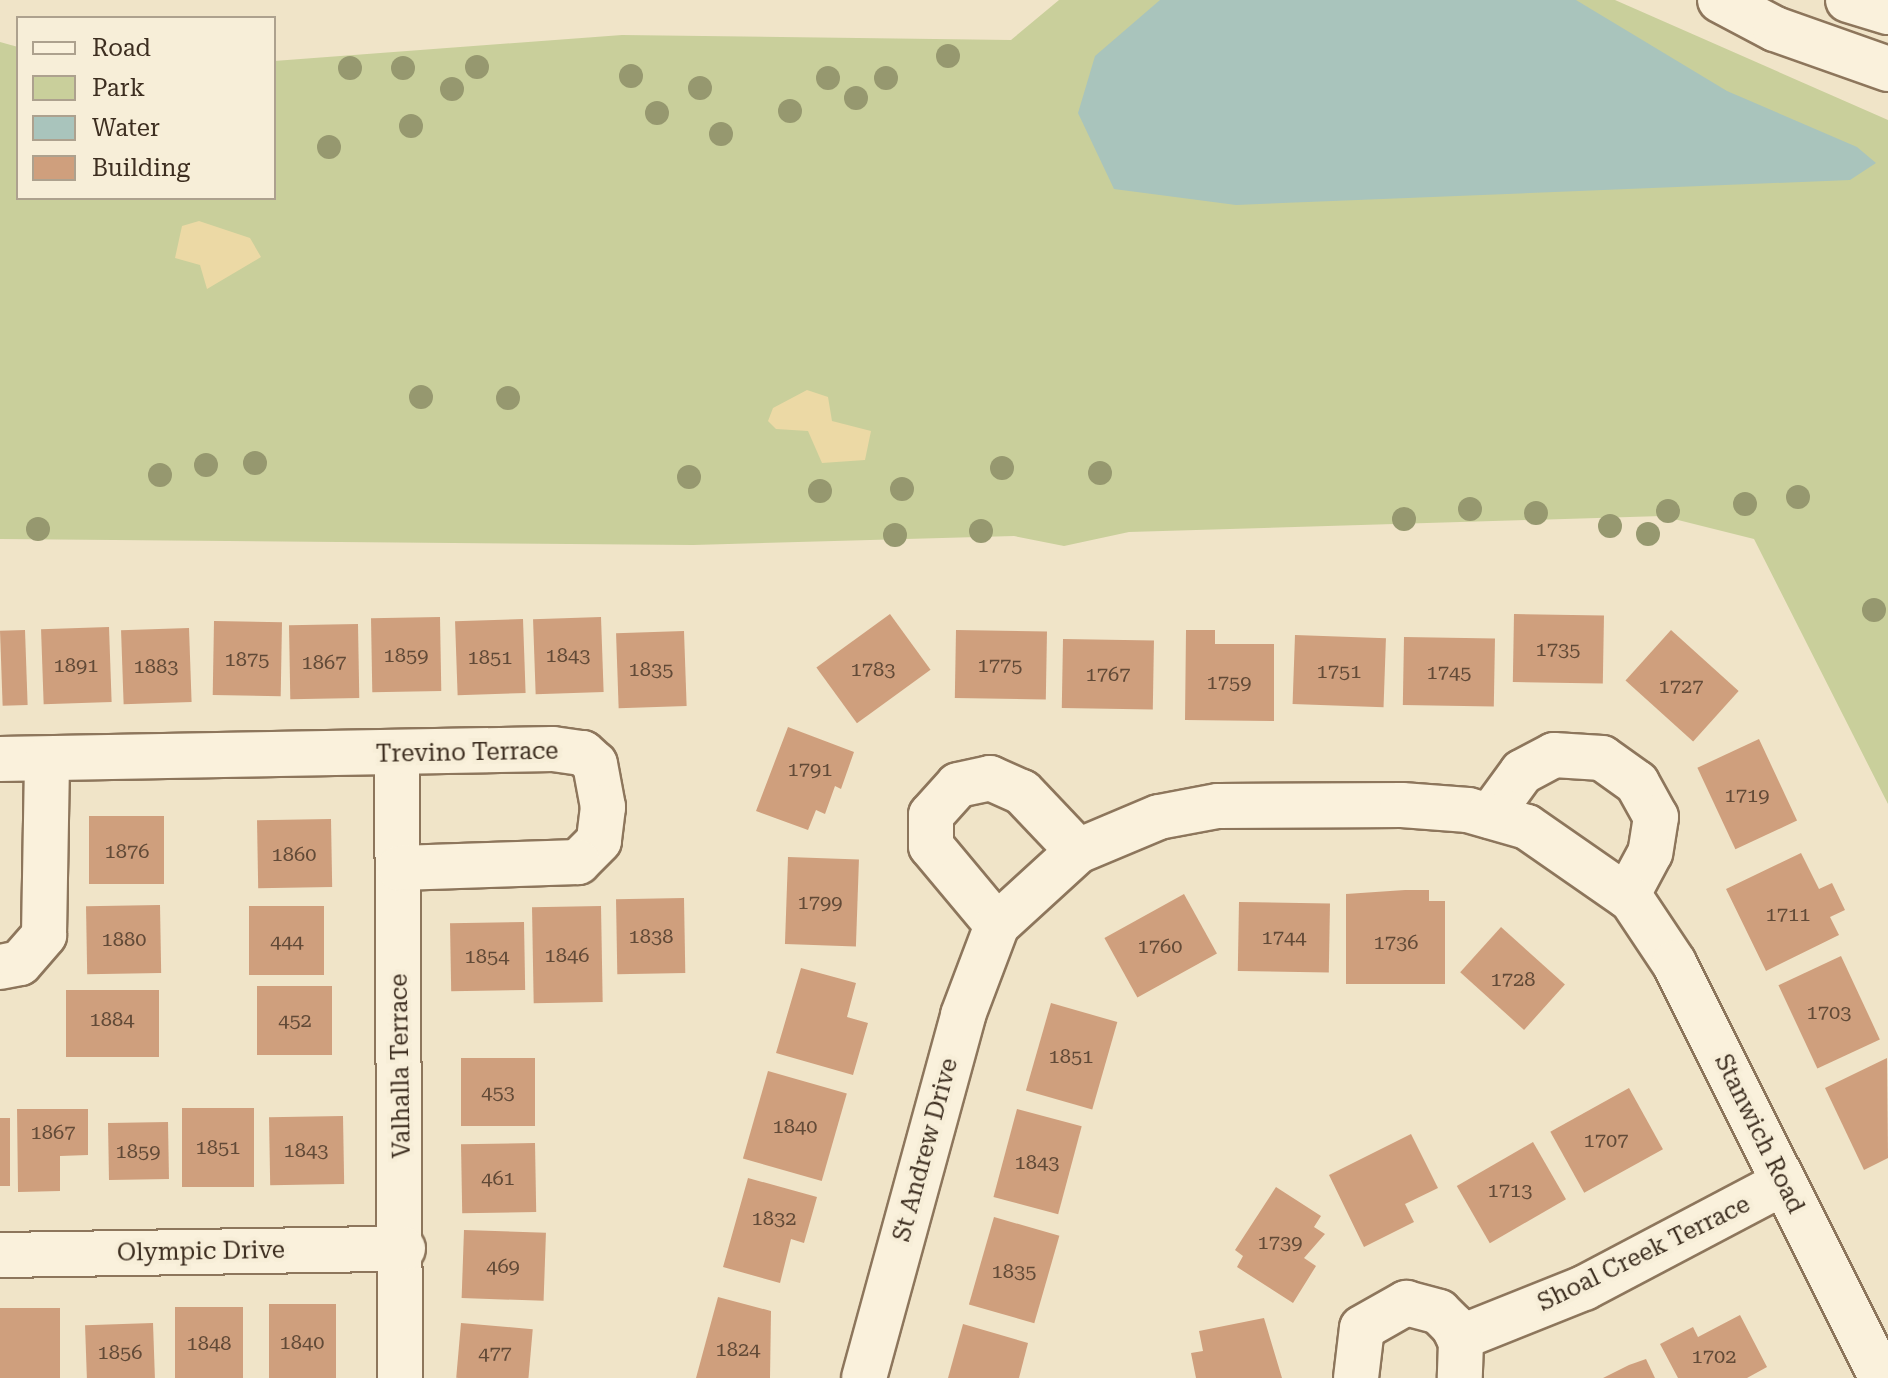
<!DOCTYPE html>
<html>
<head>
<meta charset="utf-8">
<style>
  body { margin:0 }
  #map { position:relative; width:1888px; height:1378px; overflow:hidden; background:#f0e4c8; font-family:"Roboto Serif",serif }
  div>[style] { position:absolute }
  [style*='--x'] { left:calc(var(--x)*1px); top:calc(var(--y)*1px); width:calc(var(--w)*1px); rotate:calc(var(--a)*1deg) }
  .green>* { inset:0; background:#c9cf9b }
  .sand>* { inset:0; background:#ecd9a5 }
  .water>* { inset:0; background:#a9c4bc }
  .building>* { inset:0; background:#cf9f7d; transform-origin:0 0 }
  .roads { filter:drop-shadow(2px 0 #8d765c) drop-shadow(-2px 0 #8d765c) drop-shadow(0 2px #8d765c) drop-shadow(0 -2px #8d765c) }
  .minor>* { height:44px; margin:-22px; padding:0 22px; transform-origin:22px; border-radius:22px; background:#faf1dc }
  .trees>* { width:24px; height:24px; margin:-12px; border-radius:50%; background:#96986f }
  span { translate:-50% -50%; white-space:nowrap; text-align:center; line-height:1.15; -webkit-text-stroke:8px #f7eed8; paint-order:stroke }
  .number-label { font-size:20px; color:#624a37 }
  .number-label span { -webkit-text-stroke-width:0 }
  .street-label { font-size:24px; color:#3d2e20 }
  .legend { position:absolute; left:16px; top:16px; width:260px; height:184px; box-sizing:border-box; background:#f7eed8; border:2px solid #ada18e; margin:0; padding:10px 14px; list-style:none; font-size:24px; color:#3d2e20 }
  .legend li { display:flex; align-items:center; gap:16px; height:40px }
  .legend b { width:40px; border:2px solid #ada18e }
</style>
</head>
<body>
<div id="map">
  <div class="green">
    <i style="clip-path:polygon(1059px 0,1615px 0,1888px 120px,1888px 804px,1754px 539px,1662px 516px,1129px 532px,1064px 546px,1014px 536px,693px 545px,0 539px,0 42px,18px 47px,18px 198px,274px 198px,274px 61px,622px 35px,1011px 40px)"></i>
  </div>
  <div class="sand">
    <i style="clip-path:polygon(199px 221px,250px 238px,261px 257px,207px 289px,200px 265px,175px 258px,182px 226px)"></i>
    <i style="clip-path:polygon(807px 390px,828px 397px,832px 421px,871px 431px,865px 460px,822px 463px,808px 431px,776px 429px,768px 421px,773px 408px)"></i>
  </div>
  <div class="water">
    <i style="clip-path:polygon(1160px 0,1576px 0,1727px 91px,1857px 147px,1876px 163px,1850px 180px,1236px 205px,1114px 189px,1078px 113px,1095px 56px)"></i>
  </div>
  <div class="building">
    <i style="left:890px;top:614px;width:69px;height:91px;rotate:54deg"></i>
    <i style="left:1514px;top:614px;width:90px;height:68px;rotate:1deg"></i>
    <i style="left:440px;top:617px;width:74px;height:69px;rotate:89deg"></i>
    <i style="left:601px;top:617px;width:75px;height:68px;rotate:88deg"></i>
    <i style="left:523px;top:619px;width:74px;height:68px;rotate:88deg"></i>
    <i style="left:214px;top:621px;width:68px;height:74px;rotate:1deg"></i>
    <i style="left:358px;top:624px;width:74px;height:69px;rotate:89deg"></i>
    <i style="left:109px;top:627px;width:75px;height:68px;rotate:88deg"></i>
    <i style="left:189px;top:628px;width:74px;height:68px;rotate:88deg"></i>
    <i style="left:25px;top:630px;width:75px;height:25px;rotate:88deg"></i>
    <i style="left:956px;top:630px;width:91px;height:68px;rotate:1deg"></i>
    <i style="clip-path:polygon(1186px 630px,1215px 630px,1215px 644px,1274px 644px,1274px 721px,1185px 720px)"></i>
    <i style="left:1671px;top:630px;width:91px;height:68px;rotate:42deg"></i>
    <i style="left:684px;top:631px;width:75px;height:68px;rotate:88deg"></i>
    <i style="left:1295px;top:635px;width:91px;height:69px;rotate:2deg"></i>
    <i style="left:1404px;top:637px;width:91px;height:68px;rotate:1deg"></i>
    <i style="left:1063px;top:639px;width:91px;height:69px;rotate:1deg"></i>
    <i style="clip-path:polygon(788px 727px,854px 752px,841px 789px,835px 786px,825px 814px,816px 810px,808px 830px,756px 811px)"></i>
    <i style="left:1759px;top:739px;width:90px;height:68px;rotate:65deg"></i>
    <i style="left:164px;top:816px;width:68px;height:75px;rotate:90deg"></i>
    <i style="left:331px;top:819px;width:68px;height:74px;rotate:89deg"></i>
    <i style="clip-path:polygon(1801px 853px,1819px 889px,1832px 883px,1845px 910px,1830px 917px,1839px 935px,1766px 971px,1726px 889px)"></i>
    <i style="left:788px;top:857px;width:71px;height:87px;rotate:2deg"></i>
    <i style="clip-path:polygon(1405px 890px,1429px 890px,1429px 901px,1445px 901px,1445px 984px,1346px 984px,1346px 894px)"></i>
    <i style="left:1184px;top:894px;width:68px;height:91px;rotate:61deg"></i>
    <i style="left:684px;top:898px;width:75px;height:68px;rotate:89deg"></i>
    <i style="left:1239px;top:902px;width:91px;height:69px;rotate:1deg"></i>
    <i style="left:160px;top:905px;width:68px;height:74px;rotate:89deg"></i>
    <i style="left:324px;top:906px;width:69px;height:75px;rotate:90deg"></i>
    <i style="left:601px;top:906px;width:96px;height:69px;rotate:89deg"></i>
    <i style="left:524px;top:922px;width:68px;height:74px;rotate:89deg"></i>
    <i style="left:1501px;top:927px;width:86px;height:61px;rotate:42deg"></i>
    <i style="left:1841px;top:956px;width:92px;height:69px;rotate:65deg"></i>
    <i style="clip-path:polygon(801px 968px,856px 983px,847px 1017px,868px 1023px,853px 1075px,776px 1053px)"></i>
    <i style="left:257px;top:986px;width:75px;height:69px"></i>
    <i style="left:66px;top:990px;width:93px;height:67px"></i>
    <i style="left:1051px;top:1003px;width:69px;height:91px;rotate:16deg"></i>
    <i style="left:535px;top:1058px;width:68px;height:74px;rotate:90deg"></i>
    <i style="clip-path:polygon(1887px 1058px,1888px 1158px,1864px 1170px,1825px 1088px)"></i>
    <i style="left:768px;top:1071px;width:82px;height:91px;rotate:16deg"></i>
    <i style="left:1629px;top:1088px;width:70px;height:90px;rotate:61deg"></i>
    <i style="left:182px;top:1108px;width:72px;height:79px"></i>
    <i style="clip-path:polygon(17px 1109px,88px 1109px,88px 1155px,60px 1156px,60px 1191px,18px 1192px)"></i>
    <i style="left:1017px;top:1109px;width:67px;height:91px;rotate:15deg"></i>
    <i style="left:343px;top:1116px;width:68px;height:74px;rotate:89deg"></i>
    <i style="left:0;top:1118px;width:10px;height:68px"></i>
    <i style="left:168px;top:1122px;width:57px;height:60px;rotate:89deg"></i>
    <i style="clip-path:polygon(1411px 1134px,1438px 1188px,1405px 1204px,1414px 1222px,1364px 1247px,1329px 1175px)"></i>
    <i style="left:1533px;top:1142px;width:66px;height:88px;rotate:60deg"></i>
    <i style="left:535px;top:1143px;width:69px;height:74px;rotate:89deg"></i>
    <i style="clip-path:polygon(748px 1178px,817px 1197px,804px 1243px,791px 1239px,780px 1283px,723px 1267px)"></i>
    <i style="clip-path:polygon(1276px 1187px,1321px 1216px,1314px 1227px,1325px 1234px,1304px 1258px,1316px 1266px,1293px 1303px,1237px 1267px,1243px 1256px,1235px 1250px)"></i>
    <i style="left:994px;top:1217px;width:68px;height:91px;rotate:16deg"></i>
    <i style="left:464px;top:1230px;width:82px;height:68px;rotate:2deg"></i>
    <i style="clip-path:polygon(718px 1297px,771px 1311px,770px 1378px,696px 1378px)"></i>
    <i style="left:336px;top:1304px;width:74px;height:67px;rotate:90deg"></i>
    <i style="left:243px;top:1307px;width:71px;height:68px;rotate:90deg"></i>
    <i style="left:60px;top:1308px;width:70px;height:60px;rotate:90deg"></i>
    <i style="clip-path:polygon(1740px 1315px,1767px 1367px,1747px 1378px,1678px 1378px,1660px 1344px,1693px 1327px,1698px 1337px)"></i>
    <i style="clip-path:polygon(1264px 1318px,1282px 1378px,1196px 1378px,1191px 1353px,1203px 1351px,1199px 1331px)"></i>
    <i style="left:153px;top:1323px;width:55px;height:68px;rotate:88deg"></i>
    <i style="left:461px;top:1323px;width:72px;height:55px;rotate:5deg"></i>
    <i style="clip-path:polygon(963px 1324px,1028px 1343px,1019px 1378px,948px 1378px)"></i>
    <i style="clip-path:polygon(1646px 1359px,1655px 1378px,1603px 1378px,1629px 1365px)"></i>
  </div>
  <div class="roads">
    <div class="minor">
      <i style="--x:1720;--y:0;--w:62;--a:27.8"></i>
      <i style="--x:1775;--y:29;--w:120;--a:19.5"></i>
      <i style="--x:1848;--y:0;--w:42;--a:16.7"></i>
      <i style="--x:397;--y:753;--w:625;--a:89.72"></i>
      <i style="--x:0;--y:759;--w:553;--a:-1.04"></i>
      <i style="--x:553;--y:749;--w:30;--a:8"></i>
      <i style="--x:583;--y:753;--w:16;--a:43"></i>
      <i style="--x:595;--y:764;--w:44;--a:79.5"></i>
      <i style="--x:603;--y:807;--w:34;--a:97"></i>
      <i style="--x:599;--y:841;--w:30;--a:135"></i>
      <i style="--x:578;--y:862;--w:179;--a:178.1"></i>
      <i style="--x:1490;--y:816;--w:54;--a:-54"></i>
      <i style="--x:1522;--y:772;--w:36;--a:-28"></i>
      <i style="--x:1554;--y:755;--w:48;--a:3.6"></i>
      <i style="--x:1602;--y:758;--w:43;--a:35.5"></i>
      <i style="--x:1637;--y:783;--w:39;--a:61"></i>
      <i style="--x:1656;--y:817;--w:36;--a:99"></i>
      <i style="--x:1650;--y:853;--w:49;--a:118.1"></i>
      <i style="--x:997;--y:925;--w:103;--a:-129.9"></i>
      <i style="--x:931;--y:846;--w:31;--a:-90"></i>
      <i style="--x:931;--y:815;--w:40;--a:-48"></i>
      <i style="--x:958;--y:785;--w:33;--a:-12"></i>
      <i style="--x:990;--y:778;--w:35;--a:24"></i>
      <i style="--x:1022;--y:792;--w:81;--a:46.5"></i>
      <i style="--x:0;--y:967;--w:20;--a:-11"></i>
      <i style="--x:20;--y:963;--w:37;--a:-49"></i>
      <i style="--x:44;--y:935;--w:176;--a:-89"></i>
      <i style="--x:0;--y:1255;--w:403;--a:-0.9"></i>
      <i style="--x:1459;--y:1338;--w:135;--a:-21.8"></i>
      <i style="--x:1584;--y:1288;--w:225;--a:-27.8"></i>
      <i style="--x:864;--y:1378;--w:376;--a:-74.7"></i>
      <i style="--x:963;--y:1015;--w:96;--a:-69.3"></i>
      <i style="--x:997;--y:925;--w:110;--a:-42.4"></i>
      <i style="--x:1078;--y:851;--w:88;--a:-22.8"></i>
      <i style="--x:1159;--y:817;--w:60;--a:-10.6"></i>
      <i style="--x:1218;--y:806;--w:184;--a:-0.3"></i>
      <i style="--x:1402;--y:805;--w:66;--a:4.3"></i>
      <i style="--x:1468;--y:810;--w:61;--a:16.1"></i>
      <i style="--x:1527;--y:827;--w:128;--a:34.8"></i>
      <i style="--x:1632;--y:900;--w:76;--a:56.3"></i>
      <i style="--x:1674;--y:963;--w:464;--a:63.4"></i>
      <i style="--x:1356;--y:1378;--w:50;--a:-83.2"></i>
      <i style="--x:1362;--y:1328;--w:51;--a:-29.6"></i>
      <i style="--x:1406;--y:1303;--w:34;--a:15"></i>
      <i style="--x:1439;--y:1312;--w:20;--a:45"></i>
      <i style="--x:1453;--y:1326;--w:18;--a:63"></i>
      <i style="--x:1461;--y:1342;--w:36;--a:92"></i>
    </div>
  </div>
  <div class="trees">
    <i style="left:948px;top:56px"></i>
    <i style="left:477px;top:67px"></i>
    <i style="left:350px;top:68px"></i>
    <i style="left:403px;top:68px"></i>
    <i style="left:631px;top:76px"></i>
    <i style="left:828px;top:78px"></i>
    <i style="left:886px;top:78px"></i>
    <i style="left:700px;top:88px"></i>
    <i style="left:452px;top:89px"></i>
    <i style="left:856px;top:98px"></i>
    <i style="left:790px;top:111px"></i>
    <i style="left:657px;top:113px"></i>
    <i style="left:411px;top:126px"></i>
    <i style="left:721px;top:134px"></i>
    <i style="left:329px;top:147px"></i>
    <i style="left:421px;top:397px"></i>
    <i style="left:508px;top:398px"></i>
    <i style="left:255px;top:463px"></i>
    <i style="left:206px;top:465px"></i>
    <i style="left:1002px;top:468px"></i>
    <i style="left:1100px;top:473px"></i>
    <i style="left:160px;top:475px"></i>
    <i style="left:689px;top:477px"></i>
    <i style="left:902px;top:489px"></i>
    <i style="left:820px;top:491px"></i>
    <i style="left:1798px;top:497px"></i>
    <i style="left:1745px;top:504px"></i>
    <i style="left:1470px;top:509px"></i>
    <i style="left:1668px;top:511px"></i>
    <i style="left:1536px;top:513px"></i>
    <i style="left:1404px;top:519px"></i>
    <i style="left:1610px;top:526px"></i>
    <i style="left:38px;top:529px"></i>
    <i style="left:981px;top:531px"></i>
    <i style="left:1648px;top:534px"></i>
    <i style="left:895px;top:535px"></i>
    <i style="left:1874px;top:610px"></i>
  </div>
  <div class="number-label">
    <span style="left:1558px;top:649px">1735</span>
    <span style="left:406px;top:655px">1859</span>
    <span style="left:568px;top:655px">1843</span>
    <span style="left:490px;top:657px">1851</span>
    <span style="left:247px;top:659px">1875</span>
    <span style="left:324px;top:662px">1867</span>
    <span style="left:76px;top:665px">1891</span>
    <span style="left:1000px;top:665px">1775</span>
    <span style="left:156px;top:666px">1883</span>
    <span style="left:651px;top:669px">1835</span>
    <span style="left:873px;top:669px">1783</span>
    <span style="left:1339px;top:671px">1751</span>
    <span style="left:1449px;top:672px">1745</span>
    <span style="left:1108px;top:674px">1767</span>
    <span style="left:1229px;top:682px">1759</span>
    <span style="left:1681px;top:686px">1727</span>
    <span style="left:810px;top:769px">1791</span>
    <span style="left:1747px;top:795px">1719</span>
    <span style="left:127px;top:851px">1876</span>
    <span style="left:294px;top:854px">1860</span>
    <span style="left:820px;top:902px">1799</span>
    <span style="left:1788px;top:914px">1711</span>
    <span style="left:651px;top:936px">1838</span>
    <span style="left:1284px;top:937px">1744</span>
    <span style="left:124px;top:939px">1880</span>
    <span style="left:287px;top:941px">444</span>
    <span style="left:1396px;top:942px">1736</span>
    <span style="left:1160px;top:946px">1760</span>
    <span style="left:567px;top:955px">1846</span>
    <span style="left:487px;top:956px">1854</span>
    <span style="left:1513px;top:979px">1728</span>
    <span style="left:1829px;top:1012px">1703</span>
    <span style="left:112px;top:1019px">1884</span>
    <span style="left:295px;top:1020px">452</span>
    <span style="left:1071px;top:1056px">1851</span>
    <span style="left:498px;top:1092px">453</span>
    <span style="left:795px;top:1126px">1840</span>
    <span style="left:53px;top:1132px">1867</span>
    <span style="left:1606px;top:1140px">1707</span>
    <span style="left:218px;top:1147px">1851</span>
    <span style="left:306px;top:1150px">1843</span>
    <span style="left:138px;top:1151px">1859</span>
    <span style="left:1037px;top:1162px">1843</span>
    <span style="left:498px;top:1178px">461</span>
    <span style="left:1510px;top:1190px">1713</span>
    <span style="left:774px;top:1218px">1832</span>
    <span style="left:1280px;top:1242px">1739</span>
    <span style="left:503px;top:1266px">469</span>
    <span style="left:1014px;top:1271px">1835</span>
    <span style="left:302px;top:1342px">1840</span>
    <span style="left:209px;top:1343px">1848</span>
    <span style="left:738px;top:1349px">1824</span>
    <span style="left:120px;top:1352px">1856</span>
    <span style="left:495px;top:1353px">477</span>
    <span style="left:1714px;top:1356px">1702</span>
  </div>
  <div class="street-label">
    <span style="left:467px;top:753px;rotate:-1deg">Trevino Terrace</span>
    <span style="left:401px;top:1066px;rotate:-91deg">Valhalla Terrace</span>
    <span style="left:1759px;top:1134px;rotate:64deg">Stanwich Road</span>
    <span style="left:926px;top:1150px;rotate:-75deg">St Andrew Drive</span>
    <span style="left:201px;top:1252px;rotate:-1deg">Olympic Drive</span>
    <span style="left:1644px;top:1254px;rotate:-26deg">Shoal Creek Terrace</span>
  </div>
  <ul class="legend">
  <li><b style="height:10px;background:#faf1dc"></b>Road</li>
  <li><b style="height:22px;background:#c9cf9b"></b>Park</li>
  <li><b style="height:22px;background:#a9c4bc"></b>Water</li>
  <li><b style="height:22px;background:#cf9f7d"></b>Building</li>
  </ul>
</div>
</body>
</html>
